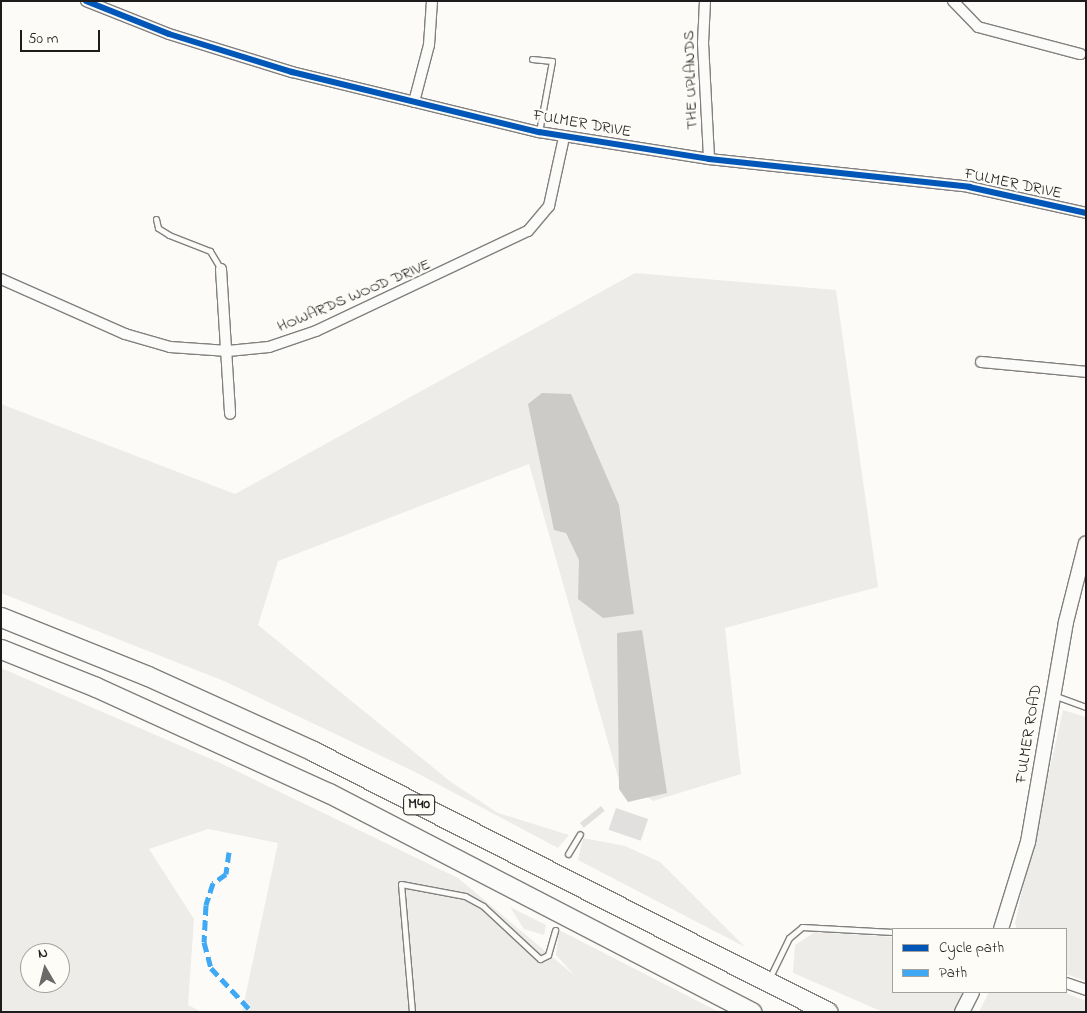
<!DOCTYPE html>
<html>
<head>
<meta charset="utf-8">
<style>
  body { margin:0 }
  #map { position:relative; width:1087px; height:1013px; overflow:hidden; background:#fcfbf8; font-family:"Indie Flower",sans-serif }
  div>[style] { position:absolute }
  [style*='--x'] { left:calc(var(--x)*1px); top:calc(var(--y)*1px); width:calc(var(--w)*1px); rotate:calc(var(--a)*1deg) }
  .green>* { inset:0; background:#edece8 }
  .water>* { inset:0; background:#cccbc7 }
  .building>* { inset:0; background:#e1e0de; transform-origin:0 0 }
  .roads { filter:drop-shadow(1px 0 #81807f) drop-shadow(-1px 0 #81807f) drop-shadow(0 1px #81807f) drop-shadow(0 -1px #81807f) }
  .lane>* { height:5px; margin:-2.5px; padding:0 2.5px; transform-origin:2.5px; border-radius:2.5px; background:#fbfbf9 }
  .street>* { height:10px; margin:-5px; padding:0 5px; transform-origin:5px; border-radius:5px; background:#fbfbf9 }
  .secondary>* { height:14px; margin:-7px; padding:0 7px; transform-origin:7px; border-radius:7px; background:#fbfbf9 }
  .highway>* { height:19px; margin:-9.5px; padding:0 9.5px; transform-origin:9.5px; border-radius:9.5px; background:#fbfbf9 }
  .quiet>* { height:5px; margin-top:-2.5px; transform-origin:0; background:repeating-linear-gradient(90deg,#3fa9f5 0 10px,transparent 0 15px) }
  .cycleway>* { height:6px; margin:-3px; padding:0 3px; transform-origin:3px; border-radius:3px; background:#0057b8 }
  span { translate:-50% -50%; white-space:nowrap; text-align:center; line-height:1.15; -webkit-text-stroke:4.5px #fdfcf7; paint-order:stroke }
  .shield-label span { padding:1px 4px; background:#fdfcf7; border:1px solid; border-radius:4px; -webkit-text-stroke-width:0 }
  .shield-label { font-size:15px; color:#1c1c1c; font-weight:700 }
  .street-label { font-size:16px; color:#1c1c1c }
  .frame { position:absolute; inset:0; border:2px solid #1c1c1c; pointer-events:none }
  .legend { position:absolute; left:892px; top:928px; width:175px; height:65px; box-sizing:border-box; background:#fdfcf7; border:1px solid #a3a29f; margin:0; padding:6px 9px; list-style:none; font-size:15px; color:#1c1c1c }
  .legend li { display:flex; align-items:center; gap:10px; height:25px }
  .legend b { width:25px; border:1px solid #a3a29f }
  .north { position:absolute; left:20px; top:943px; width:50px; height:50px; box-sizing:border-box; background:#fdfcf7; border:1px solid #a3a29f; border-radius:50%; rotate:352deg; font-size:14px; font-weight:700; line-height:20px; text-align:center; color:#1c1c1c }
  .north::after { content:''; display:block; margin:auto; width:18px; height:22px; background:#6a6a69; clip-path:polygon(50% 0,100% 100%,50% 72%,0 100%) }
  .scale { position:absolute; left:20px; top:30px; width:80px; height:22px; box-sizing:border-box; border:2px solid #1c1c1c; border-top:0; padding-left:6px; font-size:15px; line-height:18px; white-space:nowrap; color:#1c1c1c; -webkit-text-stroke:4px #fdfcf7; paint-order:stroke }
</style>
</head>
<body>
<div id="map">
  <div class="green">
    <i style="clip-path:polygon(635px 273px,836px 290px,878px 587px,725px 628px,741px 774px,653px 801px,618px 777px,529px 464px,278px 561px,258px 625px,451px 782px,498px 813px,569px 835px,558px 848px,415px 772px,224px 681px,1px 593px,1px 404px,235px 494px)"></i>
    <i style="clip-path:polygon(evenodd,1px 668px,218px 762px,458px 878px,575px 976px,556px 955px,559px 930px,719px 1012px,242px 1012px,278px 843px,208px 829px,149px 849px,194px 919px,188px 1005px,202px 1012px,1px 1012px,1px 668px,30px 953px,60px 953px,60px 983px,30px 983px,30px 953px)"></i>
    <i style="clip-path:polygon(1063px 710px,1086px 717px,1086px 981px,1066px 974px,1066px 929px,1017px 929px,1015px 923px)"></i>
    <i style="clip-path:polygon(583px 838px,625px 846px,660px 862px,745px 947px,578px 860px)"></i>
    <i style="clip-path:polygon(510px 907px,546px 925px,544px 935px,524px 929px)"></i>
    <i style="clip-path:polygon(815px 932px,893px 937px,893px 992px,963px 992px,953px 1012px,883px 1012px,793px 973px,795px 945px)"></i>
    <i style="clip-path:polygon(989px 992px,1064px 992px,1086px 1001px,1086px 1012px,979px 1012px)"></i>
  </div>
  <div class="water">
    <i style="clip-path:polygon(542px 393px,571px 394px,619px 505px,634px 614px,603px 618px,578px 599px,579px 560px,566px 533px,554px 530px,528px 404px)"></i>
    <i style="clip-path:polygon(642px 630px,667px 793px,628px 802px,619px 789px,617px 633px)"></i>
  </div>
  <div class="building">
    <i style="left:601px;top:806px;width:6px;height:27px;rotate:51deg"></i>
    <i style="left:616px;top:808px;width:34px;height:23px;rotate:19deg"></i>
  </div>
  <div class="roads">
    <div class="lane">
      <i style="--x:532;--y:59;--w:20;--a:6"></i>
      <i style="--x:552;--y:61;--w:72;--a:100.4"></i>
      <i style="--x:156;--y:219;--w:9;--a:77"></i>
      <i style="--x:158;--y:228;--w:13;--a:32"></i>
      <i style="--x:169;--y:235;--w:44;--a:21.3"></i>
      <i style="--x:210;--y:251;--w:21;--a:59"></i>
      <i style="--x:1053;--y:695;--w:35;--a:20"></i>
      <i style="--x:568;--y:854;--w:23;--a:-59"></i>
      <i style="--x:769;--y:979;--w:46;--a:-64"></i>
      <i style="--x:789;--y:938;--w:17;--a:-40"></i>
      <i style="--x:802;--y:927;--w:91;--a:3.1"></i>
      <i style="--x:412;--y:1012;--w:128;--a:-94.9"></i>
      <i style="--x:401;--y:884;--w:65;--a:10.6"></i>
      <i style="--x:465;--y:896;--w:21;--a:29"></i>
      <i style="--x:483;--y:906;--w:78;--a:42.9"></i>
      <i style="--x:540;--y:959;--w:9;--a:-27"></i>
      <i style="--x:548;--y:955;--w:26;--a:-74"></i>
    </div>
    <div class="street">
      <i style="--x:86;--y:1;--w:89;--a:21.7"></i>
      <i style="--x:169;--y:34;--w:129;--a:17.2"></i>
      <i style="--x:292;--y:72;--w:254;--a:13.7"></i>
      <i style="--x:539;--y:132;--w:172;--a:9"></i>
      <i style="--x:709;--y:159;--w:262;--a:6.1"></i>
      <i style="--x:969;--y:187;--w:120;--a:12.5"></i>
      <i style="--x:705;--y:1;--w:42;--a:92.7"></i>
      <i style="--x:703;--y:43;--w:116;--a:87"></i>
      <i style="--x:953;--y:1;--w:36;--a:46"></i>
      <i style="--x:978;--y:27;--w:106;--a:14.8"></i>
      <i style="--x:414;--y:102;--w:59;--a:-75.3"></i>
      <i style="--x:429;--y:45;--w:44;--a:-86.1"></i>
      <i style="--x:221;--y:269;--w:145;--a:86.4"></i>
      <i style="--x:1;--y:279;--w:136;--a:23.9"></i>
      <i style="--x:125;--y:334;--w:47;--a:16.1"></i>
      <i style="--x:170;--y:347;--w:58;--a:3.9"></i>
      <i style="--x:228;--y:351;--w:41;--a:-5.6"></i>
      <i style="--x:269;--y:347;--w:50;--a:-18.8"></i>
      <i style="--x:316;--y:331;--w:234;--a:-25.3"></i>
      <i style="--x:528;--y:231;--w:33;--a:-50"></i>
      <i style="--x:549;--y:206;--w:71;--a:-77.7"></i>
      <i style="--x:981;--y:362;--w:105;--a:5.4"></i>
      <i style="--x:1066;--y:983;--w:21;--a:19"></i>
    </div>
    <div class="secondary">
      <i style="--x:1001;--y:929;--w:91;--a:-72.8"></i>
      <i style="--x:1028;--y:842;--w:223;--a:-80.2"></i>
      <i style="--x:1066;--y:622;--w:81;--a:-75.8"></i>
      <i style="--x:962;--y:1012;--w:22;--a:-63"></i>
    </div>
    <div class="highway">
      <i style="--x:1;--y:617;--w:158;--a:21.9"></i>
      <i style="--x:148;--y:676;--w:181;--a:24.4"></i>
      <i style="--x:313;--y:751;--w:577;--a:26.88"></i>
      <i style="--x:1;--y:649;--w:102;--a:21.8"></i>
      <i style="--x:96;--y:687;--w:256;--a:24.5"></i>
      <i style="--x:329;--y:793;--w:476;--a:27.4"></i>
    </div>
  </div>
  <div class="quiet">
    <i style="--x:229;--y:852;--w:22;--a:98"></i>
    <i style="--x:226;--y:874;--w:16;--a:145"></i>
    <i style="--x:213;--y:883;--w:23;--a:108"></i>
    <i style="--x:206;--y:905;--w:37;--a:93"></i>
    <i style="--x:204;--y:942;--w:27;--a:75"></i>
    <i style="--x:211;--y:968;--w:60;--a:47"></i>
  </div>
  <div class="cycleway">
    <i style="--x:86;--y:1;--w:89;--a:21.7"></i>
    <i style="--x:169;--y:34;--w:129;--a:17.2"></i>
    <i style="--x:292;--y:72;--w:254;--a:13.7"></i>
    <i style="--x:539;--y:132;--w:172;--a:9"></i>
    <i style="--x:709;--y:159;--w:262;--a:6.1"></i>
    <i style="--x:969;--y:187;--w:120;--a:12.5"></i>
  </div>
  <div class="shield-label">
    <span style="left:419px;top:805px">M40</span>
  </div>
  <div class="street-label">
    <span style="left:691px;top:80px;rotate:-92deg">THE UPLANDS</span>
    <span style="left:582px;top:124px;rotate:10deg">FULMER DRIVE</span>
    <span style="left:1013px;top:184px;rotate:12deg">FULMER DRIVE</span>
    <span style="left:354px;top:296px;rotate:-23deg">HOWARDS WOOD DRIVE</span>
    <span style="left:1029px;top:734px;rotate:-81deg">FULMER ROAD</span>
  </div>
  <div class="frame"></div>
  <ul class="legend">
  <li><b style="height:6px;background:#0057b8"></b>Cycle path</li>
  <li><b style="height:6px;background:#3fa9f5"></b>Path</li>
  </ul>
  <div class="north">N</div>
  <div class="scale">50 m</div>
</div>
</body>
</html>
